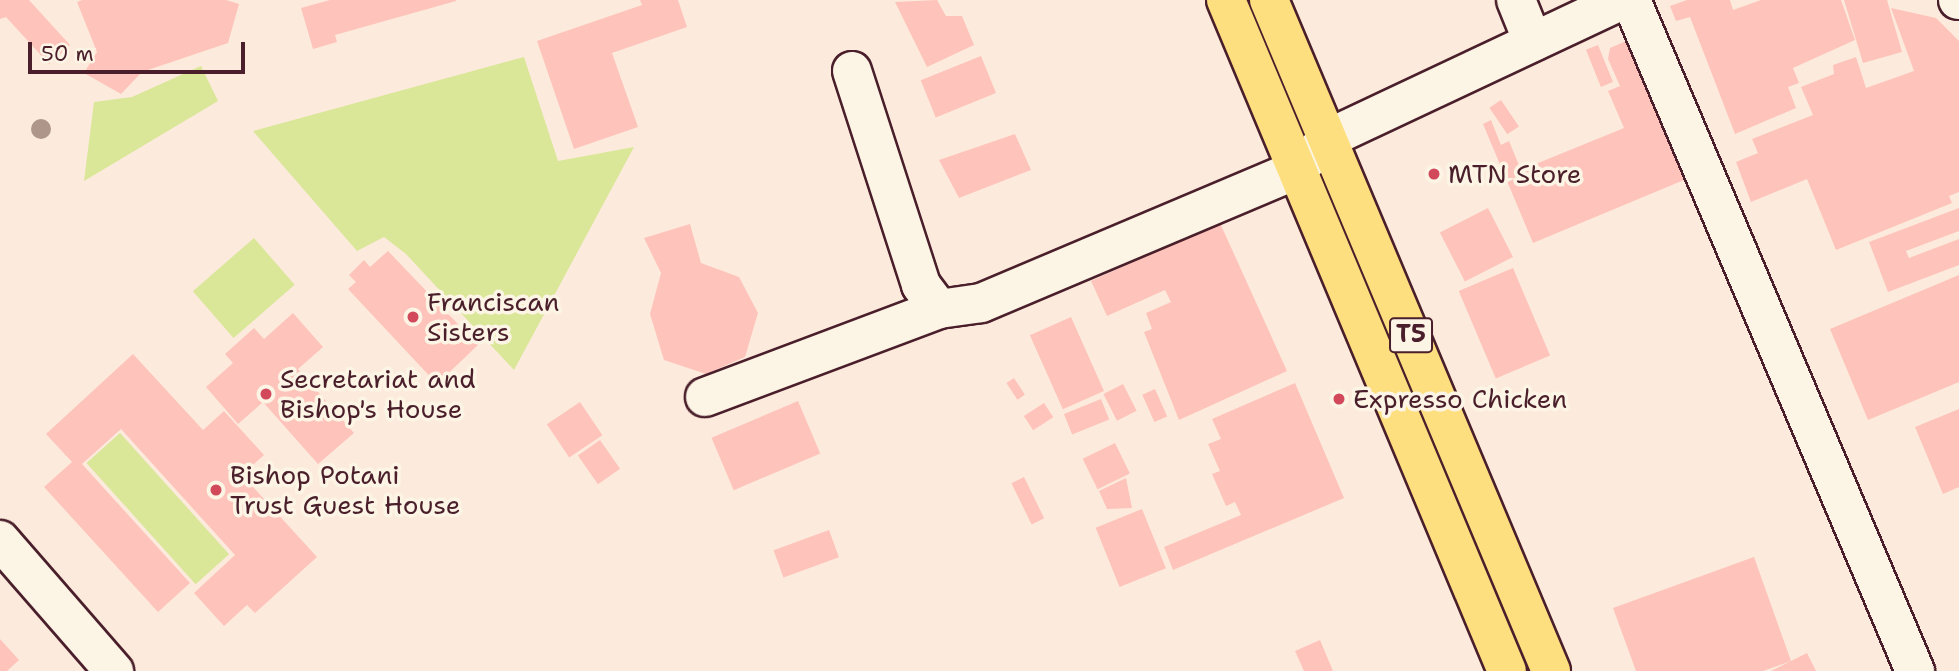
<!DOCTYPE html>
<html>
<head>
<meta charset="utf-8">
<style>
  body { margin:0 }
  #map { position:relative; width:1959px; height:671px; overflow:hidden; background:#fcebdc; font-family:"Shantell Sans",sans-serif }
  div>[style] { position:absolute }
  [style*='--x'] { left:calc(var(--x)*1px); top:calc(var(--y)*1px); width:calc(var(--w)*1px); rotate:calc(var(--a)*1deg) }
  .green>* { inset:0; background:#dae698; transform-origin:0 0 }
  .building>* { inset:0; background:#fec3ba; transform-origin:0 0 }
  .roads { filter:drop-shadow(2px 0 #4a1f2b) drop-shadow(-2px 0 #4a1f2b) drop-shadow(0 2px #4a1f2b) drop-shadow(0 -2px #4a1f2b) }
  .minor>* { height:38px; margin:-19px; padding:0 19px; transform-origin:19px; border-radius:19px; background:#fcf5e5 }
  .highway>* { height:38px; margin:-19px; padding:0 19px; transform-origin:19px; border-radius:19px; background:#fddf80 }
  .trees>* { width:20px; height:20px; margin:-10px; border-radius:50%; background:#ae968a }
  .dots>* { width:19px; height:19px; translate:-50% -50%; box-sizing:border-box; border:4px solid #fcf5e5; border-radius:50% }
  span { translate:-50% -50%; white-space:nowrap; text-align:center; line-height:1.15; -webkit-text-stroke:7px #fcf5e5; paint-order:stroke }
  .shield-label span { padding:2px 5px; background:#fcf5e5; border:2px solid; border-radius:5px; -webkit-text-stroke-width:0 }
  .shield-label { font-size:24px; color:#4a1f2b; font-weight:700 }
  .poi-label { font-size:26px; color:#4a1f2b }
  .left { translate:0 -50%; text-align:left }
  .scale { position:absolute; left:28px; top:42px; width:217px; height:32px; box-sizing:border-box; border:4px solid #4a1f2b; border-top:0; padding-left:9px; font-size:21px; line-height:24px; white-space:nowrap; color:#4a1f2b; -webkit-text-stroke:5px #fcf5e5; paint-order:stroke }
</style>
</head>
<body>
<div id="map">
  <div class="green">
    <i style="clip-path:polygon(524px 57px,558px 161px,634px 147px,514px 370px,406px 254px,384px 237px,357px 251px,253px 131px)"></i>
    <i style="clip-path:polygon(201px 66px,218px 101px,84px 181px,94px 102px,132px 97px)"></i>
    <i style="left:254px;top:238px;width:62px;height:81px;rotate:49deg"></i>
    <i style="left:120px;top:433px;width:163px;height:45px;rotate:48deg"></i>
  </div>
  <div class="building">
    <i style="clip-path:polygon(0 0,29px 0,70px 45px,49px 64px,6px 17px,0 19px)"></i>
    <i style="clip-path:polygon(82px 0,226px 0,239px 4px,228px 43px,142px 72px,121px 94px,84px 73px,97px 52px,77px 2px)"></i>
    <i style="clip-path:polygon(330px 0,456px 0,456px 1px,335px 35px,337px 42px,313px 49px,301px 8px)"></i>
    <i style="clip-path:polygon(640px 0,678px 0,687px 27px,612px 53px,638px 127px,574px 149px,537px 41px,642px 5px)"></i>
    <i style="clip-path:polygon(937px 0,946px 16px,962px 16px,974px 45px,927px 67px,895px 2px)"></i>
    <i style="clip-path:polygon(1687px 0,1730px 0,1733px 10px,1761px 0,1841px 0,1855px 40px,1793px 68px,1799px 83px,1788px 87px,1796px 108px,1735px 134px,1690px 17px,1676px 21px,1670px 6px)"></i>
    <i style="clip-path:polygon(1844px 0,1887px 0,1902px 52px,1863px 63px)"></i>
    <i style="clip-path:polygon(1891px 8px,1936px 18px,1959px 41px,1959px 192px,1949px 196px,1952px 203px,1836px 250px,1807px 179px,1751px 202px,1736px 162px,1758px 153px,1752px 139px,1813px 115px,1801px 87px,1834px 74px,1833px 65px,1856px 57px,1866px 88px,1914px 71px)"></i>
    <i style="clip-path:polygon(1626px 41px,1684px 180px,1533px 243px,1483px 124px,1491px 120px,1501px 145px,1509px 141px,1521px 170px,1624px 128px,1608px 91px,1620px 86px,1608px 59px,1610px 48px)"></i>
    <i style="left:1598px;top:45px;width:40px;height:13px;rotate:68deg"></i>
    <i style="left:981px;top:56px;width:40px;height:65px;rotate:68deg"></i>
    <i style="left:1501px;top:100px;width:32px;height:14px;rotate:56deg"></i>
    <i style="clip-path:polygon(1015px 134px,1031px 170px,959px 198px,939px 160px)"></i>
    <i style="left:1488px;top:208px;width:55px;height:54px;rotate:63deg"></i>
    <i style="clip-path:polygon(1959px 208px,1959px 231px,1906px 251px,1909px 258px,1959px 239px,1959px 265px,1888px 292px,1869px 242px)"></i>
    <i style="clip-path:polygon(1220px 223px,1287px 371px,1179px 420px,1144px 332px,1152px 329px,1146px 313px,1171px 302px,1165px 290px,1107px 316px,1091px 281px)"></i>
    <i style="clip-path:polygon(690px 224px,701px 263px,739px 277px,758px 313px,745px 357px,706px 374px,664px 360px,650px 314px,661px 273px,644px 238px)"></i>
    <i style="clip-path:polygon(388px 251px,478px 345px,437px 384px,348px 289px,356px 282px,349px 275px,364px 260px,370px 267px)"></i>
    <i style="left:1513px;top:268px;width:95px;height:59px;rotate:67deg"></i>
    <i style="clip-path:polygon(1959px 275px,1959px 382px,1868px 420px,1830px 329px)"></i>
    <i style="clip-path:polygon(293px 313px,323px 347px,298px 369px,354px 433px,318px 464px,263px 402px,238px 424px,206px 387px,233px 363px,225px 354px,254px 328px,264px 339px)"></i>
    <i style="left:1071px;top:317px;width:81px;height:45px;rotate:66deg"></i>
    <i style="clip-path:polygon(133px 354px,203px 430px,224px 411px,264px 455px,242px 475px,317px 557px,255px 613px,247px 605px,224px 626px,194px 593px,235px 555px,121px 429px,82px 464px,190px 583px,158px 612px,44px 487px,72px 462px,46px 434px)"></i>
    <i style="left:1014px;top:378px;width:20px;height:9px;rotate:57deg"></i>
    <i style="clip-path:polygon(1295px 383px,1344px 498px,1173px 570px,1164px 547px,1241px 515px,1235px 502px,1226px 506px,1212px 474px,1220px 471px,1208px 444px,1221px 439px,1212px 419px)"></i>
    <i style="left:1123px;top:384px;width:30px;height:22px;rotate:63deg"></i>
    <i style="left:1155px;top:389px;width:30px;height:14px;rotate:66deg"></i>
    <i style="left:1101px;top:399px;width:22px;height:40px;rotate:68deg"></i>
    <i style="left:798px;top:401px;width:57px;height:94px;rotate:67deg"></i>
    <i style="left:580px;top:402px;width:40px;height:40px;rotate:56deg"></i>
    <i style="left:1044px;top:403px;width:17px;height:24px;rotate:57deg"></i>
    <i style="clip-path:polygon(1959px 409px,1959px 487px,1943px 494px,1915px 427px)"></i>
    <i style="left:600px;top:440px;width:35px;height:27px;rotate:55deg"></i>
    <i style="left:1115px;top:443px;width:34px;height:36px;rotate:64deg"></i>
    <i style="left:1024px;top:477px;width:46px;height:14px;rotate:64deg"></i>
    <i style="clip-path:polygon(1126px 478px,1132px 508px,1107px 509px,1099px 491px)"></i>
    <i style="left:1142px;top:509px;width:64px;height:50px;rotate:68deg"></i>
    <i style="left:829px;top:530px;width:29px;height:59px;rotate:70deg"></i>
    <i style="clip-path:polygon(1754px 557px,1791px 661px,1763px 671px,1636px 671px,1613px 608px)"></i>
    <i style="clip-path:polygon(0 639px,19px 660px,7px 671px,0 671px)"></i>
    <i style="clip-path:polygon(1320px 640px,1333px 671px,1304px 671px,1295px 651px)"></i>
    <i style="clip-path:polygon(1807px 653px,1816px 671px,1771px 671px)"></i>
  </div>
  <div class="roads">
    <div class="minor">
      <i style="--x:1516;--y:0;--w:45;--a:68"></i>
      <i style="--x:1631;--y:0;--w:729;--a:67.06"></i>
      <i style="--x:1958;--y:0;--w:1;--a:0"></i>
      <i style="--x:852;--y:71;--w:225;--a:72.1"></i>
      <i style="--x:921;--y:285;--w:30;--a:53"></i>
      <i style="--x:939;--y:309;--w:42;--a:-8.1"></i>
      <i style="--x:981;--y:303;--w:344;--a:-22.9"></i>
      <i style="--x:1298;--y:169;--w:44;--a:-45"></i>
      <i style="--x:1329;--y:138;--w:324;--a:-25.2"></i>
      <i style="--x:705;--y:397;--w:250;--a:-20.6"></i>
      <i style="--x:0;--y:540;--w:174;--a:49"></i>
    </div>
    <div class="highway">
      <i style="--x:1226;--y:0;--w:727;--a:67.28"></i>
      <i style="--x:1269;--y:0;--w:728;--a:67.2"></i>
    </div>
  </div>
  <div class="trees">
    <i style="left:41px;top:129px"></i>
  </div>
  <div class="dots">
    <i style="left:1434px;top:174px;background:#d1495b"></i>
    <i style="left:413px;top:317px;background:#d1495b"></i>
    <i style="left:266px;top:394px;background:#d1495b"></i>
    <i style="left:1339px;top:399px;background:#d1495b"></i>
    <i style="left:216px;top:490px;background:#d1495b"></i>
  </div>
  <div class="shield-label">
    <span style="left:1411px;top:335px">T5</span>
  </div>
  <div class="poi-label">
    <span class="left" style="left:1448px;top:174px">MTN Store</span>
    <span class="left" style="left:427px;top:317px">Franciscan<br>Sisters</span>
    <span class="left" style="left:280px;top:394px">Secretariat and<br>Bishop's House</span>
    <span class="left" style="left:1353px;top:399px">Expresso Chicken</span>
    <span class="left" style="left:230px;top:490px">Bishop Potani<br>Trust Guest House</span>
  </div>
  <div class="scale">50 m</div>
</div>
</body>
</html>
